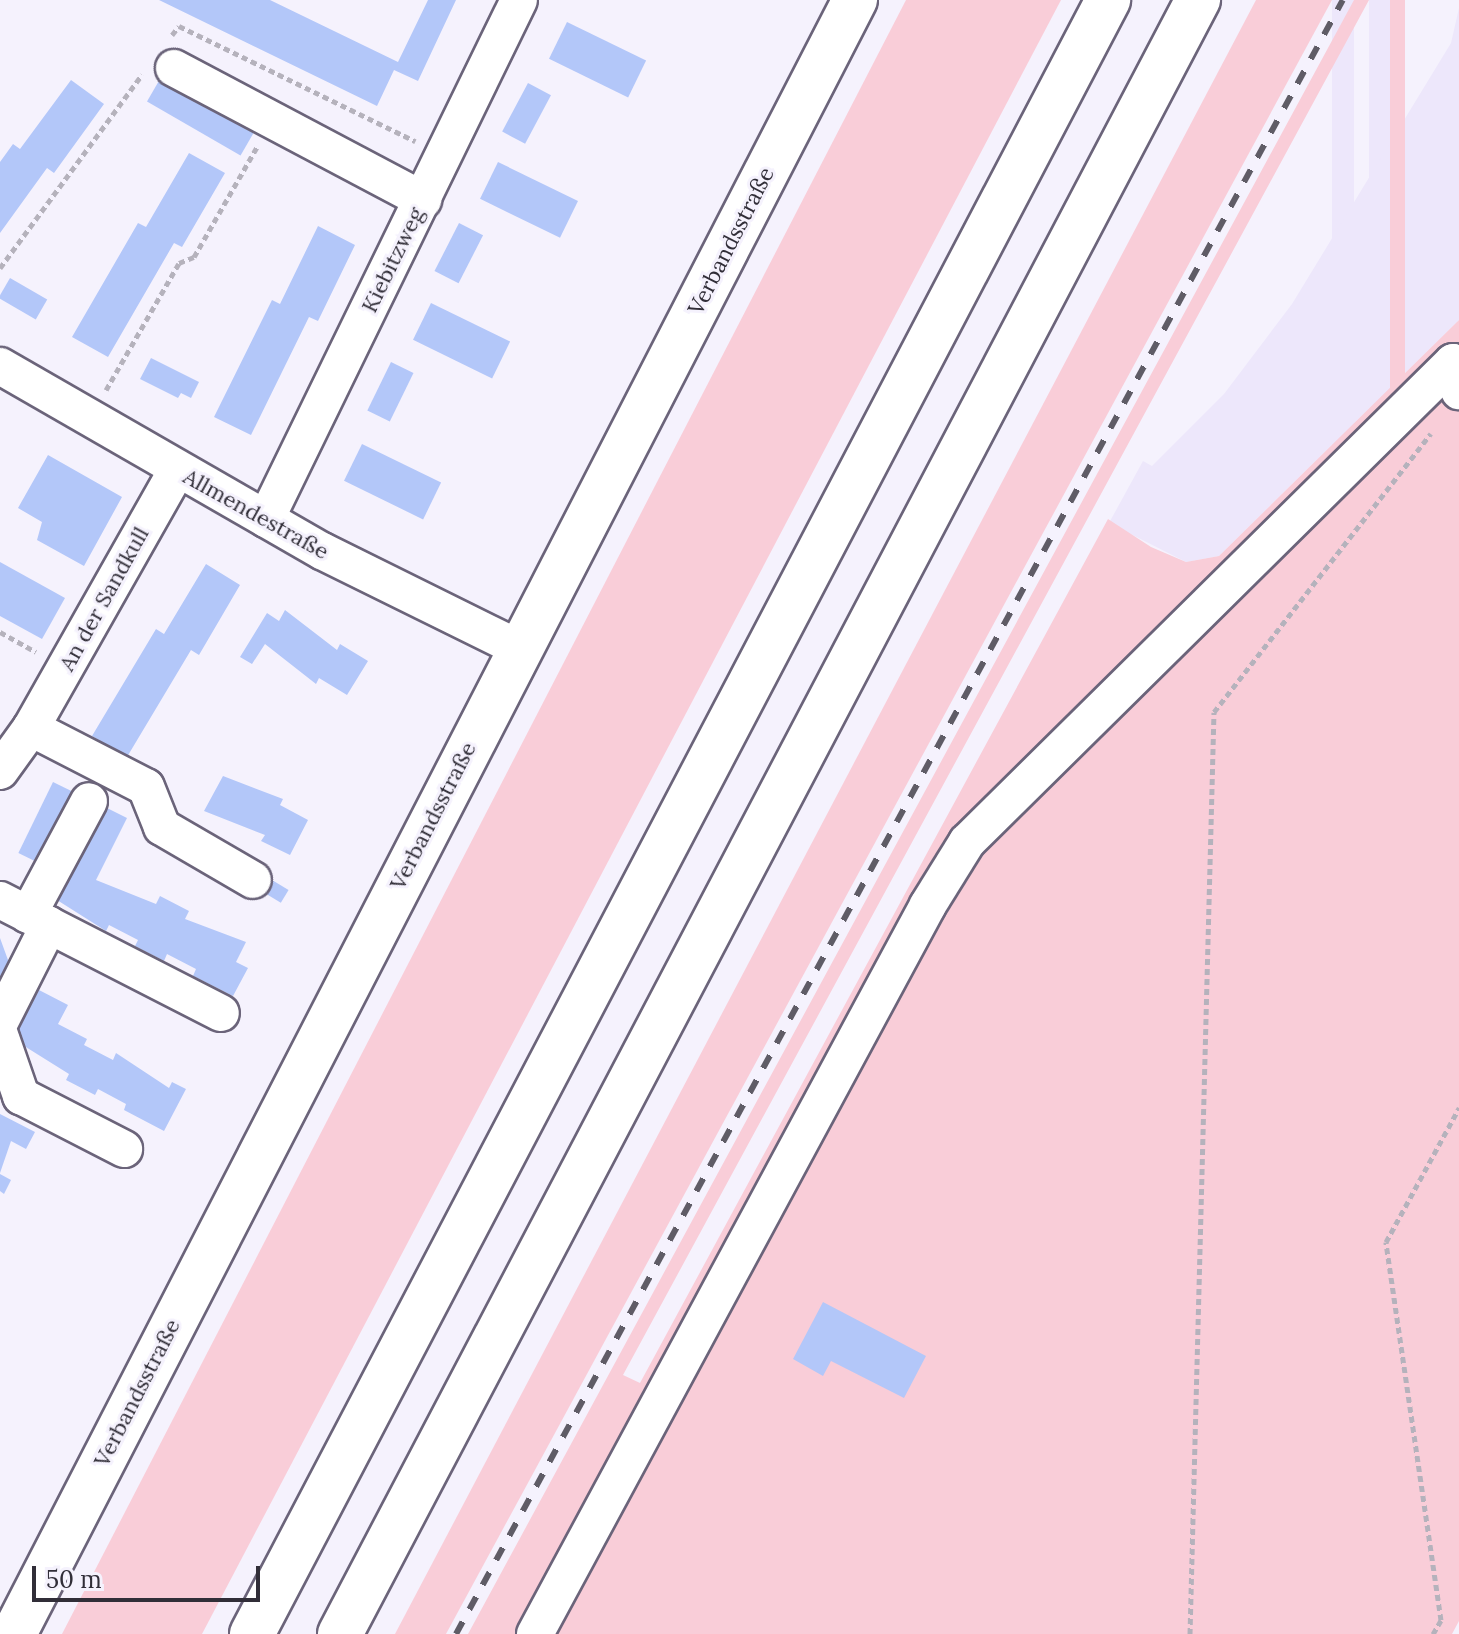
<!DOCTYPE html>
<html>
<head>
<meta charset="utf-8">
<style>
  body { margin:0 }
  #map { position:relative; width:1459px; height:1634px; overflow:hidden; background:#f5f2fd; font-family:Lora,serif }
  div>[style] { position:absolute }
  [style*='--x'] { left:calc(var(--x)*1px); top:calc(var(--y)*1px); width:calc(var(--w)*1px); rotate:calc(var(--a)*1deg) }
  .built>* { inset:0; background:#ede7fb; transform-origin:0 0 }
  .green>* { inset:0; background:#f9cdd8; transform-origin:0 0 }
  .building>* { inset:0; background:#b3c7f9; transform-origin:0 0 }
  .path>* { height:5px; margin-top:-2.5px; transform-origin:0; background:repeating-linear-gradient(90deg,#b5b2bc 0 6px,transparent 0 10px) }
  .roads { filter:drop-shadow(2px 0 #6b647a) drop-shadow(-2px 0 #6b647a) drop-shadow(0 2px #6b647a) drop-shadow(0 -2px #6b647a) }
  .minor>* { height:36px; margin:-18px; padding:0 18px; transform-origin:18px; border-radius:18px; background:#fff }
  .major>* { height:44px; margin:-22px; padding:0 22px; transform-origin:22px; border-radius:22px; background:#fff }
  .highway>* { height:44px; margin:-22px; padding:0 22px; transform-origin:22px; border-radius:22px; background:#fff }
  .rail>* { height:6px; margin-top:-3px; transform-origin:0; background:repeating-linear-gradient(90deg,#5f5c66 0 14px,transparent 0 28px) }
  span { translate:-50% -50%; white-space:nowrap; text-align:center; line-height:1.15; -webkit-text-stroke:6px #f5f2fd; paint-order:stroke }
  .street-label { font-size:22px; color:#312e38 }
  .scale { position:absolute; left:32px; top:1566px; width:228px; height:36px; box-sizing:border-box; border:4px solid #312e38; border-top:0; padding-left:10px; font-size:24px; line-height:28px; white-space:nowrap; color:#312e38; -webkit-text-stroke:6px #f5f2fd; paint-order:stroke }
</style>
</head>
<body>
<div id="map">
  <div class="built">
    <i style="left:1332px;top:0;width:22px;height:1859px"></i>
    <i style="left:1369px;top:0;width:22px;height:1565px"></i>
    <i style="clip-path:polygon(1459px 8px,1459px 320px,1219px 556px,1186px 562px,1109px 523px,1143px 461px,1152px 466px,1224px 394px,1292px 304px,1451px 43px)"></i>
  </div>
  <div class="green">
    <i style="clip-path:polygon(906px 0,1061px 0,202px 1634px,62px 1634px)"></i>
    <i style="clip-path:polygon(1256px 0,1332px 0,446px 1634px,395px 1634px)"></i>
    <i style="clip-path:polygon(1354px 0,1369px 0,623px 1375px,640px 1383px,1108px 519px,1151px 547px,1186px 562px,1219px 556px,1459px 320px,1459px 1621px,1452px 1634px,468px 1634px)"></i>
    <i style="left:1390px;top:0;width:15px;height:523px"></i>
  </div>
  <div class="building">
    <i style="clip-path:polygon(159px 0,270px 0,398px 62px,428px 0,456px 0,418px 81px,394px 70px,377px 106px)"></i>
    <i style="left:567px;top:22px;width:88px;height:41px;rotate:26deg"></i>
    <i style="left:160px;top:79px;width:108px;height:26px;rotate:30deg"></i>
    <i style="clip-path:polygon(71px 80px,104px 104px,54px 173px,47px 168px,0 233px,0 162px,13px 144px,20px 149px)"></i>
    <i style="left:528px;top:83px;width:26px;height:55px;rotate:28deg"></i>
    <i style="clip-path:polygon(189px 153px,225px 173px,182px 247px,174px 243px,108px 357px,72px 337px,138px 223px,146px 227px)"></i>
    <i style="left:498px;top:162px;width:89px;height:41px;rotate:26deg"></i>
    <i style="left:459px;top:223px;width:27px;height:54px;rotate:27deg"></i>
    <i style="clip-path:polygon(318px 226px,355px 245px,318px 321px,309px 317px,251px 435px,214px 417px,272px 300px,280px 304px)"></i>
    <i style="left:10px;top:278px;width:43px;height:23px;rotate:30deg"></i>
    <i style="left:431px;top:303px;width:88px;height:41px;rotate:26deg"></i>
    <i style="clip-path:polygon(151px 358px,199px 382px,191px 398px,181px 393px,178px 398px,140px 379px)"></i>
    <i style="left:391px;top:362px;width:25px;height:54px;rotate:26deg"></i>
    <i style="left:362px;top:444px;width:88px;height:41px;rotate:26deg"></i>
    <i style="clip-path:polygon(48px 455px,122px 497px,84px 566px,37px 540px,42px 522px,18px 508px)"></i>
    <i style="clip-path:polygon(0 562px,65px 598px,42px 639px,0 616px)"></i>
    <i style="clip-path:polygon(206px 564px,240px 585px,199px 655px,191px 650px,127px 757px,92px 736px,156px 629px,164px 634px)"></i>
    <i style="clip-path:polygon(285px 610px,337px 650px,340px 644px,368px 661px,347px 695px,319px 678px,316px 684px,265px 644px,252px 664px,240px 657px,267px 613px,279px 621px)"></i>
    <i style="clip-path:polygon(223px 776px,283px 799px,280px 805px,308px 820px,290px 855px,261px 841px,265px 835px,204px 811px)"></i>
    <i style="left:53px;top:782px;width:25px;height:79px;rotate:26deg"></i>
    <i style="clip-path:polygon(105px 807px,127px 818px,96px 880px,156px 904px,160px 896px,189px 911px,185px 919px,246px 942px,236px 962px,248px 968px,233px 996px,193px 976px,196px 969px,167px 954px,164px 961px,135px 946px,138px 940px,109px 925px,106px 931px,57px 900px)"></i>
    <i style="left:262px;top:874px;width:31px;height:15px;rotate:31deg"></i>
    <i style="clip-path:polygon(0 938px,8px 960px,20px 967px,0 993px)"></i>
    <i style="clip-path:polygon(39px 990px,68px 1005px,58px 1024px,87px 1039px,84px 1045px,113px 1060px,116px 1053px,169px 1088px,172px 1082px,186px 1089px,164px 1131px,124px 1110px,126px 1104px,98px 1089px,95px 1095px,66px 1080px,69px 1074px,13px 1039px)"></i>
    <i style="clip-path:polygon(0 1114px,35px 1132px,26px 1149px,11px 1141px,0 1173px)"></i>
    <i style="clip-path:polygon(0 1174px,11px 1180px,4px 1194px,0 1191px)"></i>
    <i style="clip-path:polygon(823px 1302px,926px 1356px,904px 1398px,831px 1361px,823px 1376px,793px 1359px)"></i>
  </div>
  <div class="path">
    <i style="--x:172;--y:35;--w:11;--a:-52"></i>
    <i style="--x:179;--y:26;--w:263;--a:26"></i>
    <i style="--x:0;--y:268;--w:240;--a:-53.7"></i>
    <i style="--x:106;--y:390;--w:146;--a:-60.1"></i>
    <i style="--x:179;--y:263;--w:16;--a:-22"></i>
    <i style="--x:194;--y:257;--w:127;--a:-60.2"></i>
    <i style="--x:0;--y:632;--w:41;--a:29.1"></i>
    <i style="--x:1190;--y:1634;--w:922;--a:-88.51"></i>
    <i style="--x:1214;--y:712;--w:353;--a:-52.1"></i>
    <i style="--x:1433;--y:1634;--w:16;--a:-60"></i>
    <i style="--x:1441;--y:1620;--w:382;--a:-98.3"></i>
    <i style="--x:1386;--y:1242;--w:153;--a:-61.4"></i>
  </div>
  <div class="roads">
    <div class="minor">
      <i style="--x:174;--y:68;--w:282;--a:27.9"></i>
      <i style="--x:0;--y:366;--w:371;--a:29.9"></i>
      <i style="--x:322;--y:551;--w:221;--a:26.3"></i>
      <i style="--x:266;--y:519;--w:577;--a:-64.01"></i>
      <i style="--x:31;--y:728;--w:129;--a:27.2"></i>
      <i style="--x:146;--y:787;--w:43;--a:68.2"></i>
      <i style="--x:162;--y:827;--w:105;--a:30.2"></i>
      <i style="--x:0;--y:771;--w:53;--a:-54.2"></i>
      <i style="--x:31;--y:728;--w:296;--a:-60.5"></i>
      <i style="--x:0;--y:900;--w:248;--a:27.1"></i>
      <i style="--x:28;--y:915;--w:129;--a:-61.8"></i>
      <i style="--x:0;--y:1022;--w:109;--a:-63.2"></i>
      <i style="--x:0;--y:1035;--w:65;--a:71"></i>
      <i style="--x:21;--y:1096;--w:116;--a:27.2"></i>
      <i style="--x:535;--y:1634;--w:828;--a:-61.67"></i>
      <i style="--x:928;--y:905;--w:74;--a:-58.2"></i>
      <i style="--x:967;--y:842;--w:683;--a:-44.64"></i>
      <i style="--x:1453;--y:362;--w:30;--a:78"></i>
    </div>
    <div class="major">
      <i style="--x:14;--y:1634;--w:1838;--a:-62.77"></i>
    </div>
    <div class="highway">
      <i style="--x:252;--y:1634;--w:1845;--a:-62.35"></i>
      <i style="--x:340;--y:1634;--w:1846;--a:-62.3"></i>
    </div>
  </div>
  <div class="rail">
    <i style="--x:456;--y:1634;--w:1859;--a:-61.51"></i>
  </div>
  <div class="street-label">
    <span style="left:731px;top:241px;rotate:-63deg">Verbandsstraße</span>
    <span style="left:393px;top:260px;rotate:-64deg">Kiebitzweg</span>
    <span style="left:256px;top:514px;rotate:29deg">Allmendestraße</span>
    <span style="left:104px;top:599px;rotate:-61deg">An der Sandkull</span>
    <span style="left:433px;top:816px;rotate:-63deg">Verbandsstraße</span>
    <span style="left:137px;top:1393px;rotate:-63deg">Verbandsstraße</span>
  </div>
  <div class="scale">50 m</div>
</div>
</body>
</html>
